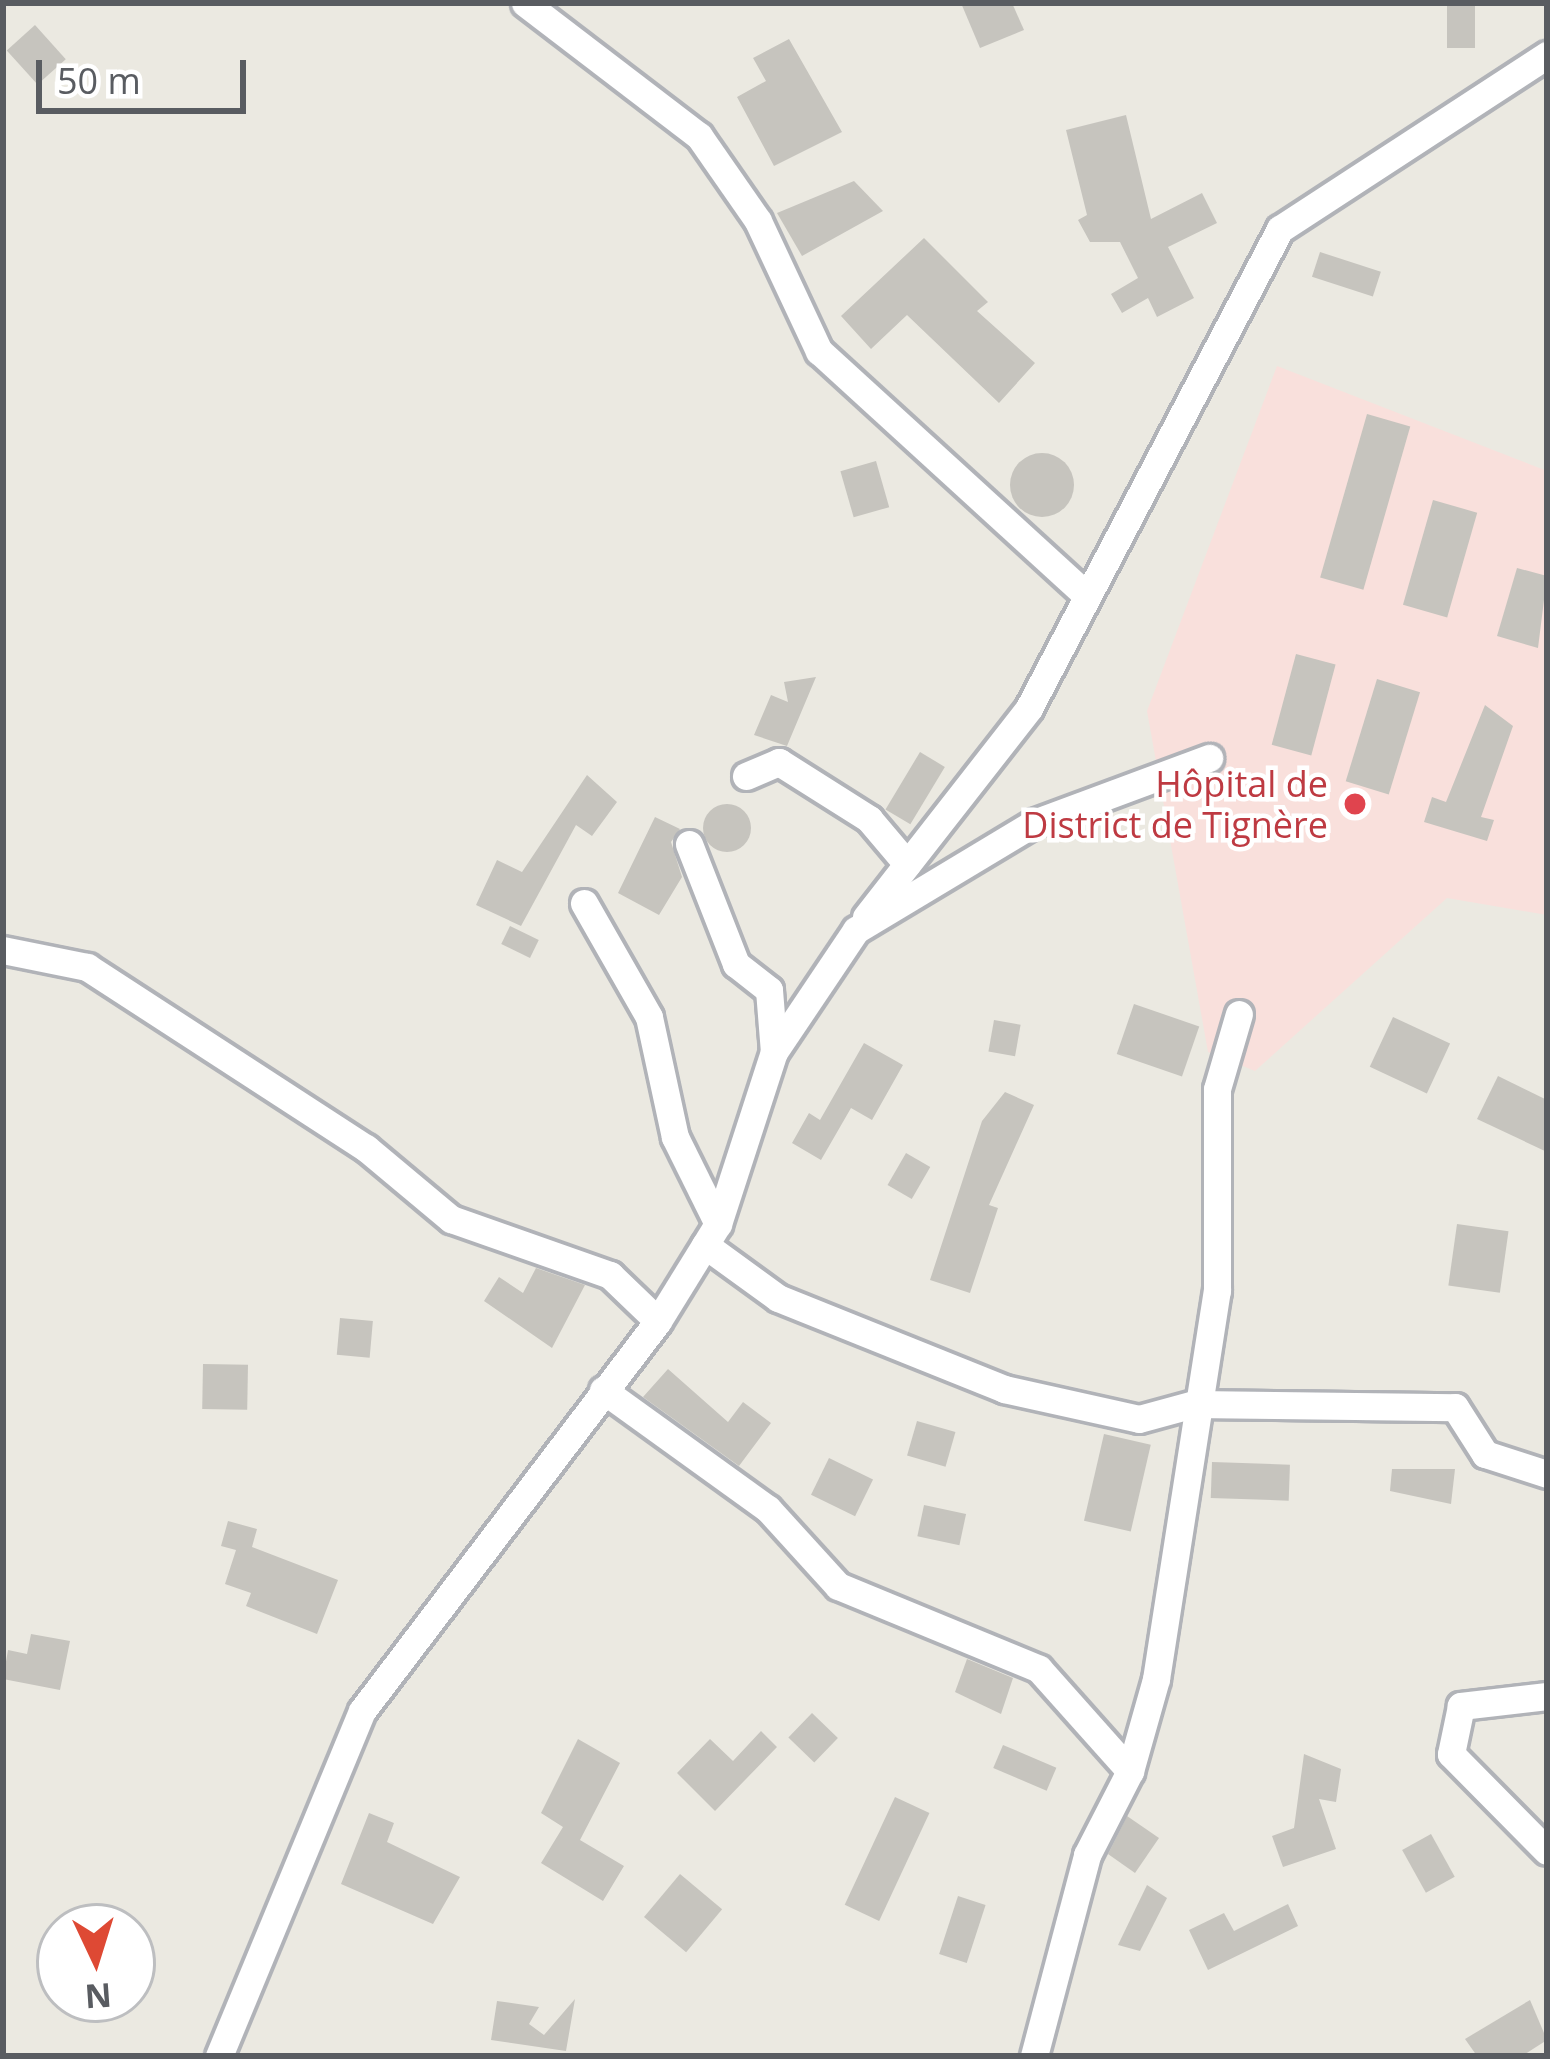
<!DOCTYPE html>
<html>
<head>
<meta charset="utf-8">
<style>
  body { margin:0 }
  #map { position:relative; width:1550px; height:2059px; overflow:hidden; background:#ebe9e1; font-family:"Open Sans",sans-serif }
  div>[style] { position:absolute }
  [style*='--x'] { left:calc(var(--x)*1px); top:calc(var(--y)*1px); width:calc(var(--w)*1px); rotate:calc(var(--a)*1deg) }
  .medical>* { inset:0; background:#f9e0dc }
  .building>* { inset:0; background:#c6c4be; transform-origin:0 0 }
  .round { border-radius:50% }
  .roads { filter:drop-shadow(3px 0 #b1b3b8) drop-shadow(-3px 0 #b1b3b8) drop-shadow(0 3px #b1b3b8) drop-shadow(0 -3px #b1b3b8) }
  .minor>* { height:27px; margin:-13.5px; padding:0 13.5px; transform-origin:13.5px; border-radius:13.5px; background:#fff }
  .dots>* { width:33px; height:33px; translate:-50% -50%; box-sizing:border-box; border:6px solid #fff; border-radius:50% }
  span { translate:-50% -50%; white-space:nowrap; text-align:center; line-height:1.15; -webkit-text-stroke:9px #fff; paint-order:stroke }
  .health-label { font-size:36px; color:#be3a42 }
  .right { translate:-100% -50%; text-align:right }
  .frame { position:absolute; inset:0; border:6px solid #595c61; pointer-events:none }
  .north { position:absolute; left:36px; top:1903px; width:120px; height:120px; box-sizing:border-box; background:#fff; border:3px solid #bdbec0; border-radius:50%; rotate:176deg; font-size:33px; font-weight:700; line-height:48px; text-align:center; color:#595c61 }
  .north::after { content:''; display:block; margin:auto; width:42px; height:54px; background:#de4934; clip-path:polygon(50% 0,100% 100%,50% 72%,0 100%) }
  .scale { position:absolute; left:36px; top:60px; width:210px; height:54px; box-sizing:border-box; border:6px solid #595c61; border-top:0; padding-left:15px; font-size:36px; line-height:42px; white-space:nowrap; color:#595c61; -webkit-text-stroke:9px #fff; paint-order:stroke }
</style>
</head>
<body>
<div id="map">
  <div class="medical">
    <i style="clip-path:polygon(1277px 366px,1547px 471px,1547px 915px,1447px 898px,1255px 1071px,1208px 1052px,1147px 711px)"></i>
  </div>
  <div class="building">
    <i style="clip-path:polygon(961px 3px,1012px 3px,1024px 30px,980px 48px)"></i>
    <i style="left:1447px;top:3px;width:28px;height:45px"></i>
    <i style="left:35px;top:25px;width:46px;height:38px;rotate:48deg"></i>
    <i style="clip-path:polygon(789px 39px,842px 132px,774px 166px,737px 97px,766px 81px,753px 58px)"></i>
    <i style="clip-path:polygon(1126px 115px,1151px 219px,1202px 193px,1217px 223px,1168px 247px,1194px 298px,1157px 317px,1148px 298px,1122px 313px,1111px 294px,1138px 278px,1120px 242px,1090px 242px,1078px 220px,1087px 215px,1066px 130px)"></i>
    <i style="clip-path:polygon(854px 181px,883px 211px,802px 256px,777px 213px)"></i>
    <i style="clip-path:polygon(924px 238px,988px 302px,977px 311px,1035px 363px,999px 403px,907px 315px,871px 349px,841px 316px)"></i>
    <i style="left:1320px;top:252px;width:64px;height:26px;rotate:18deg"></i>
    <i style="left:1367px;top:414px;width:45px;height:170px;rotate:16deg"></i>
    <i class="round" style="left:1010px;top:453px;width:64px;height:64px"></i>
    <i style="left:876px;top:461px;width:48px;height:37px;rotate:74deg"></i>
    <i style="left:1433px;top:500px;width:46px;height:109px;rotate:16deg"></i>
    <i style="clip-path:polygon(1517px 568px,1547px 576px,1538px 648px,1497px 636px)"></i>
    <i style="left:1296px;top:654px;width:41px;height:94px;rotate:15deg"></i>
    <i style="clip-path:polygon(816px 677px,787px 746px,754px 735px,771px 695px,788px 702px,784px 682px)"></i>
    <i style="left:1377px;top:679px;width:45px;height:107px;rotate:17deg"></i>
    <i style="clip-path:polygon(1485px 705px,1513px 726px,1481px 817px,1494px 820px,1487px 841px,1424px 822px,1432px 797px,1446px 802px)"></i>
    <i style="left:920px;top:752px;width:29px;height:67px;rotate:31deg"></i>
    <i style="clip-path:polygon(587px 775px,617px 802px,592px 836px,576px 825px,521px 926px,476px 905px,497px 860px,522px 872px)"></i>
    <i class="round" style="left:703px;top:804px;width:48px;height:48px"></i>
    <i style="clip-path:polygon(655px 817px,680px 829px,671px 842px,682px 877px,659px 915px,618px 893px)"></i>
    <i style="left:510px;top:926px;width:32px;height:20px;rotate:26deg"></i>
    <i style="left:1134px;top:1004px;width:69px;height:53px;rotate:19deg"></i>
    <i style="left:1393px;top:1017px;width:63px;height:55px;rotate:25deg"></i>
    <i style="left:994px;top:1020px;width:27px;height:32px;rotate:10deg"></i>
    <i style="clip-path:polygon(864px 1043px,903px 1065px,872px 1120px,851px 1108px,821px 1160px,792px 1143px,809px 1113px,820px 1120px)"></i>
    <i style="clip-path:polygon(1498px 1076px,1547px 1100px,1547px 1152px,1477px 1119px)"></i>
    <i style="clip-path:polygon(1005px 1092px,1034px 1105px,989px 1205px,998px 1208px,970px 1293px,930px 1280px,982px 1121px)"></i>
    <i style="left:906px;top:1153px;width:28px;height:37px;rotate:30deg"></i>
    <i style="left:1457px;top:1224px;width:52px;height:62px;rotate:8deg"></i>
    <i style="clip-path:polygon(536px 1268px,585px 1285px,552px 1348px,484px 1301px,499px 1277px,523px 1293px)"></i>
    <i style="left:340px;top:1318px;width:33px;height:37px;rotate:5deg"></i>
    <i style="left:203px;top:1364px;width:45px;height:45px;rotate:1deg"></i>
    <i style="clip-path:polygon(668px 1369px,728px 1422px,743px 1402px,771px 1423px,739px 1466px,643px 1397px)"></i>
    <i style="left:917px;top:1421px;width:40px;height:36px;rotate:16deg"></i>
    <i style="left:1104px;top:1434px;width:48px;height:89px;rotate:13deg"></i>
    <i style="left:829px;top:1458px;width:49px;height:41px;rotate:26deg"></i>
    <i style="left:1212px;top:1462px;width:78px;height:36px;rotate:2deg"></i>
    <i style="clip-path:polygon(1392px 1469px,1455px 1469px,1451px 1504px,1390px 1491px)"></i>
    <i style="left:924px;top:1505px;width:43px;height:32px;rotate:12deg"></i>
    <i style="clip-path:polygon(228px 1521px,257px 1529px,252px 1547px,338px 1580px,317px 1634px,246px 1606px,251px 1593px,225px 1584px,236px 1550px,221px 1546px)"></i>
    <i style="clip-path:polygon(31px 1634px,70px 1641px,60px 1690px,3px 1679px,8px 1650px,27px 1654px)"></i>
    <i style="clip-path:polygon(967px 1659px,1013px 1678px,1001px 1714px,955px 1692px)"></i>
    <i style="left:812px;top:1713px;width:36px;height:34px;rotate:44deg"></i>
    <i style="clip-path:polygon(761px 1731px,777px 1747px,715px 1811px,677px 1773px,710px 1739px,733px 1761px)"></i>
    <i style="clip-path:polygon(578px 1739px,620px 1763px,580px 1840px,624px 1866px,603px 1901px,541px 1863px,563px 1827px,541px 1813px)"></i>
    <i style="left:1003px;top:1745px;width:58px;height:25px;rotate:23deg"></i>
    <i style="clip-path:polygon(1304px 1754px,1341px 1769px,1336px 1802px,1319px 1799px,1336px 1849px,1283px 1867px,1272px 1836px,1294px 1828px)"></i>
    <i style="left:895px;top:1797px;width:38px;height:119px;rotate:25deg"></i>
    <i style="clip-path:polygon(369px 1813px,394px 1823px,387px 1842px,460px 1877px,433px 1924px,341px 1884px)"></i>
    <i style="clip-path:polygon(1127px 1816px,1159px 1838px,1135px 1873px,1108px 1854px)"></i>
    <i style="left:1431px;top:1834px;width:49px;height:33px;rotate:61deg"></i>
    <i style="left:680px;top:1874px;width:55px;height:56px;rotate:40deg"></i>
    <i style="clip-path:polygon(1147px 1885px,1167px 1898px,1140px 1951px,1118px 1945px)"></i>
    <i style="left:958px;top:1896px;width:29px;height:61px;rotate:18deg"></i>
    <i style="clip-path:polygon(1288px 1904px,1298px 1926px,1208px 1970px,1189px 1930px,1224px 1913px,1234px 1931px)"></i>
    <i style="clip-path:polygon(575px 1999px,566px 2051px,491px 2040px,497px 2001px,539px 2007px,529px 2024px,544px 2035px)"></i>
    <i style="clip-path:polygon(1530px 2000px,1547px 2040px,1522px 2056px,1477px 2056px,1465px 2039px)"></i>
  </div>
  <div class="roads">
    <div class="minor">
      <i style="--x:525;--y:3;--w:219;--a:37.4"></i>
      <i style="--x:699;--y:136;--w:103;--a:55.2"></i>
      <i style="--x:758;--y:221;--w:144;--a:64.9"></i>
      <i style="--x:819;--y:351;--w:362;--a:42.4"></i>
      <i style="--x:746;--y:776;--w:36;--a:-23"></i>
      <i style="--x:779;--y:762;--w:107;--a:32.3"></i>
      <i style="--x:869;--y:819;--w:59;--a:49.8"></i>
      <i style="--x:689;--y:844;--w:129;--a:68.6"></i>
      <i style="--x:736;--y:964;--w:42;--a:38.2"></i>
      <i style="--x:769;--y:990;--w:62;--a:85.4"></i>
      <i style="--x:584;--y:903;--w:131;--a:60.3"></i>
      <i style="--x:649;--y:1017;--w:123;--a:77.8"></i>
      <i style="--x:675;--y:1137;--w:97;--a:63.7"></i>
      <i style="--x:866;--y:917;--w:265;--a:-52"></i>
      <i style="--x:1029;--y:708;--w:541;--a:-62.35"></i>
      <i style="--x:1280;--y:229;--w:319;--a:-33.1"></i>
      <i style="--x:3;--y:950;--w:86;--a:11.4"></i>
      <i style="--x:87;--y:967;--w:333;--a:33"></i>
      <i style="--x:366;--y:1148;--w:111;--a:39.9"></i>
      <i style="--x:451;--y:1219;--w:169;--a:19.4"></i>
      <i style="--x:610;--y:1275;--w:66;--a:43.8"></i>
      <i style="--x:705;--y:1245;--w:90;--a:36"></i>
      <i style="--x:778;--y:1298;--w:244;--a:21.9"></i>
      <i style="--x:1004;--y:1389;--w:138;--a:12.5"></i>
      <i style="--x:1139;--y:1419;--w:57;--a:-15.3"></i>
      <i style="--x:1194;--y:1404;--w:261;--a:0.7"></i>
      <i style="--x:1455;--y:1407;--w:56;--a:57.4"></i>
      <i style="--x:1485;--y:1454;--w:65;--a:17.9"></i>
      <i style="--x:603;--y:1390;--w:203;--a:35.8"></i>
      <i style="--x:768;--y:1509;--w:104;--a:47.7"></i>
      <i style="--x:838;--y:1586;--w:217;--a:22.4"></i>
      <i style="--x:1039;--y:1669;--w:137;--a:48.3"></i>
      <i style="--x:1547;--y:1696;--w:87;--a:173.4"></i>
      <i style="--x:1461;--y:1706;--w:49;--a:101.8"></i>
      <i style="--x:1451;--y:1754;--w:136;--a:45.3"></i>
      <i style="--x:219;--y:2056;--w:373;--a:-67.5"></i>
      <i style="--x:362;--y:1711;--w:490;--a:-52.8"></i>
      <i style="--x:658;--y:1321;--w:114;--a:-58.3"></i>
      <i style="--x:718;--y:1224;--w:181;--a:-72"></i>
      <i style="--x:774;--y:1052;--w:147;--a:-56.1"></i>
      <i style="--x:856;--y:930;--w:208;--a:-31"></i>
      <i style="--x:1034;--y:823;--w:187;--a:-20.4"></i>
      <i style="--x:1034;--y:2056;--w:208;--a:-75.2"></i>
      <i style="--x:1087;--y:1855;--w:94;--a:-62.9"></i>
      <i style="--x:1130;--y:1771;--w:96;--a:-74.2"></i>
      <i style="--x:1156;--y:1679;--w:393;--a:-81.1"></i>
      <i style="--x:1217;--y:1291;--w:202;--a:-90"></i>
      <i style="--x:1217;--y:1089;--w:78;--a:-73.7"></i>
    </div>
  </div>
  <div class="dots">
    <i style="left:1355px;top:804px;background:#e0444e"></i>
  </div>
  <div class="health-label">
    <span class="right" style="left:1328px;top:804px">Hôpital de<br>District de Tignère</span>
  </div>
  <div class="frame"></div>
  <div class="north">N</div>
  <div class="scale">50 m</div>
</div>
</body>
</html>
